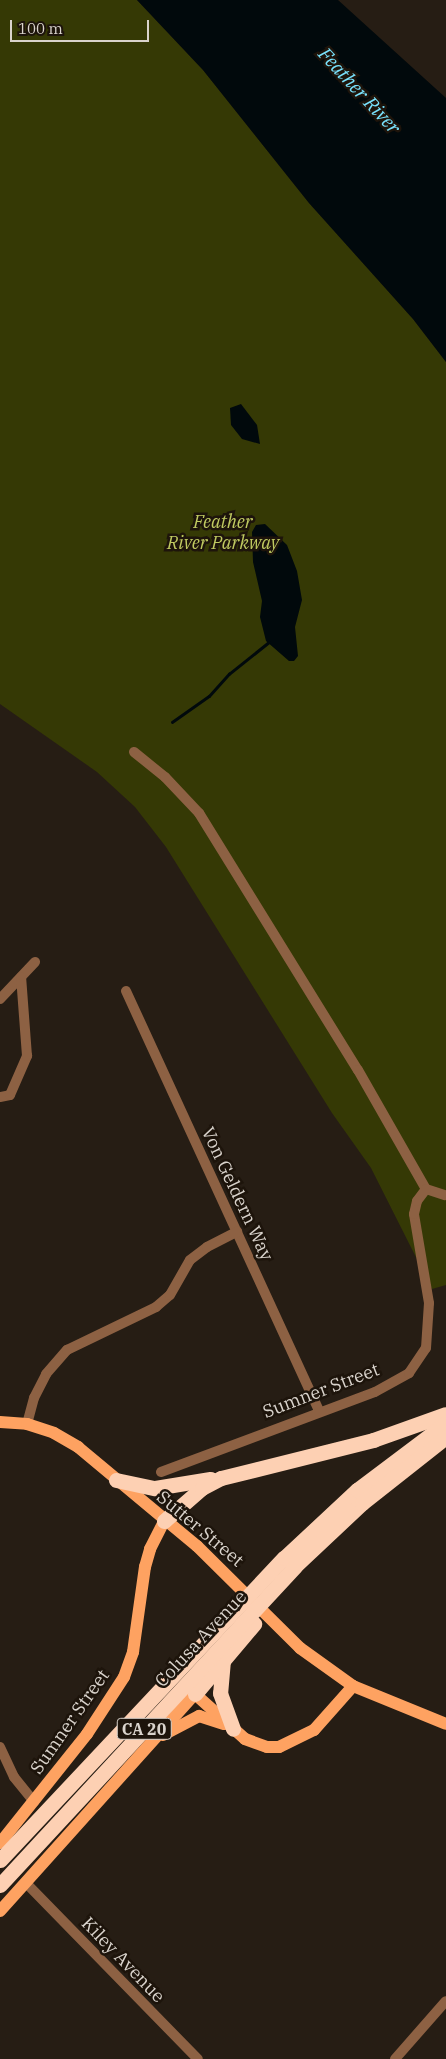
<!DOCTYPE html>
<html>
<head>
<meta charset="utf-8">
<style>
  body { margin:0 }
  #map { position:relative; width:446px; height:2059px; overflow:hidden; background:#261d14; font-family:"IBM Plex Serif",serif }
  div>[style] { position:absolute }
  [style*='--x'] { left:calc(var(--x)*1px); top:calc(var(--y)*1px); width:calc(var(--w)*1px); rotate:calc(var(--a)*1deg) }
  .green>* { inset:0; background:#353905 }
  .water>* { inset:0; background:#01090c }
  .stream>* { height:2.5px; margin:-1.25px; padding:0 1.25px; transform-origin:1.25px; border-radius:1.25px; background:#01090c }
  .minor>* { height:10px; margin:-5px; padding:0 5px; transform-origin:5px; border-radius:5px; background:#8d6143 }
  .major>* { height:12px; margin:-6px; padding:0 6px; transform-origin:6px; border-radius:6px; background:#fea261 }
  .highway>* { height:15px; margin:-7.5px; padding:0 7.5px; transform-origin:7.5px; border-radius:7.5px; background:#fdd0b3 }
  span { translate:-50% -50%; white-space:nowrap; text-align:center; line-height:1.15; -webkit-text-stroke:5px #1d140b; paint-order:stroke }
  .shield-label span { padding:1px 4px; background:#1d140b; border:1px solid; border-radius:4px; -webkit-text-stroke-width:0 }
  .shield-label { font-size:16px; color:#d9d3cc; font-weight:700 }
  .park-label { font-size:18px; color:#c0ca61; font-style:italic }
  .street-label { font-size:18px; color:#d9d3cc }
  .water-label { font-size:19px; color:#79e2fd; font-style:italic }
  .scale { position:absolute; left:10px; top:20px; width:139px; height:22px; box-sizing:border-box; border:2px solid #d9d3cc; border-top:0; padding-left:6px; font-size:15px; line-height:18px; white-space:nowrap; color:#d9d3cc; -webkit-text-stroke:4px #1d140b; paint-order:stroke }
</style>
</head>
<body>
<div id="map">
  <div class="green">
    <i style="clip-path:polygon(0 0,137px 0,203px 70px,309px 203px,413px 319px,446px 362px,446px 1285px,432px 1289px,371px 1168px,332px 1113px,166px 847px,135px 807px,97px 772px,0 704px)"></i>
  </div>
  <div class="water">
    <i style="clip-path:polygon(137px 0,338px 0,446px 98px,446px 362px,413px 319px,309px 203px,203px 70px)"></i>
    <i style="clip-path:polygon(241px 404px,257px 425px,260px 444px,242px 439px,231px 425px,230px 408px)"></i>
    <i style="clip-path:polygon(265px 524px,287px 545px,297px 571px,302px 600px,295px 627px,298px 656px,294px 661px,289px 661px,266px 641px,260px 617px,262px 601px,253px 562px,252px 532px,256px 525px)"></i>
  </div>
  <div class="stream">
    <i style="--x:172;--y:722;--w:45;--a:-35.1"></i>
    <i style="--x:209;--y:696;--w:30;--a:-48"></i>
    <i style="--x:229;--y:674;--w:51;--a:-38.7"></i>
  </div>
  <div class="minor">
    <i style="--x:134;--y:752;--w:40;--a:39"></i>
    <i style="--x:165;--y:777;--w:50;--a:46.6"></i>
    <i style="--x:199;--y:813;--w:302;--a:58.3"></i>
    <i style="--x:358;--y:1070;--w:137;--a:60.3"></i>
    <i style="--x:126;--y:991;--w:461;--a:65.3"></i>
    <i style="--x:0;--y:999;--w:51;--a:-46.6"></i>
    <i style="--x:0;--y:1097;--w:10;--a:-11"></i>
    <i style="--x:10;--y:1095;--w:43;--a:-66.4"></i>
    <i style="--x:27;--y:1056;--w:79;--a:-94.3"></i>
    <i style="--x:426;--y:1189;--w:20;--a:18"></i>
    <i style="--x:27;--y:1424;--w:27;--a:-75"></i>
    <i style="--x:34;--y:1398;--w:27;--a:-63"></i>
    <i style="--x:46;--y:1374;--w:32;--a:-49"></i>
    <i style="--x:67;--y:1350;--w:99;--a:-25.8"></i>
    <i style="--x:156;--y:1307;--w:18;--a:-41"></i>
    <i style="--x:170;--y:1295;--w:40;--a:-60.3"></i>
    <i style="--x:190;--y:1260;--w:21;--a:-37"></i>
    <i style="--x:207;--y:1247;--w:34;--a:-27"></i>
    <i style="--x:161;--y:1472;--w:228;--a:-20.5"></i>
    <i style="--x:375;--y:1392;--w:39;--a:-29"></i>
    <i style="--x:409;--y:1373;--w:30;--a:-56"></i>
    <i style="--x:426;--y:1348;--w:45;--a:-86.2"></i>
    <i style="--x:429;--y:1303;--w:90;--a:-99.6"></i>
    <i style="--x:414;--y:1214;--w:13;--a:-77"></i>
    <i style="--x:417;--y:1201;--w:15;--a:-53"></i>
    <i style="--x:0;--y:1747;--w:33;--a:65"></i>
    <i style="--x:14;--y:1777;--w:32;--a:51"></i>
    <i style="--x:26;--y:1883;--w:246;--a:45.7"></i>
    <i style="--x:395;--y:2059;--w:77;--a:-48.7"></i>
  </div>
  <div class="major">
    <i style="--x:0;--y:1422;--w:27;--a:4"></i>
    <i style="--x:27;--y:1424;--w:28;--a:18"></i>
    <i style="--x:54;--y:1433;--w:28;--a:30"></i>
    <i style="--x:78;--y:1447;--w:155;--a:39.8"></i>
    <i style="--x:197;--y:1546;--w:145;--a:44.7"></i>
    <i style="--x:300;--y:1648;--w:65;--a:35.6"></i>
    <i style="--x:353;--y:1686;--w:100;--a:22.2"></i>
    <i style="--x:163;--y:1735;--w:41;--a:-27.8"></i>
    <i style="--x:199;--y:1716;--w:26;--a:18"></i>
    <i style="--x:0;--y:1843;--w:139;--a:-51.4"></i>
    <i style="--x:87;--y:1734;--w:68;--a:-57"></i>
    <i style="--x:124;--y:1677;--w:27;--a:-70"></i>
    <i style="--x:133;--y:1652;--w:86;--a:-82"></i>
    <i style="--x:145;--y:1567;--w:19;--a:-74"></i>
    <i style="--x:150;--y:1549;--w:31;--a:-63"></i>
    <i style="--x:0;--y:1911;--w:292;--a:-48.1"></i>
    <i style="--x:195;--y:1694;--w:67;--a:42"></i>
    <i style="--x:245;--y:1739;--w:23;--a:20"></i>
    <i style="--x:267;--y:1747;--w:12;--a:0"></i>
    <i style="--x:279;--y:1747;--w:39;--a:-26"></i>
    <i style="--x:314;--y:1730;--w:59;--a:-48.4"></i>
  </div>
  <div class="highway">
    <i style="--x:116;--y:1480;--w:40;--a:12"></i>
    <i style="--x:155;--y:1488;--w:56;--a:-9.3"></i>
    <i style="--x:164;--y:1521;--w:50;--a:-41"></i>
    <i style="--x:202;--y:1488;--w:21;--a:-28"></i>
    <i style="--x:221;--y:1478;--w:157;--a:-14"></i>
    <i style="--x:373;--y:1440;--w:77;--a:-19.6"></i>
    <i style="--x:223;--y:1660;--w:33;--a:95"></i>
    <i style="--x:220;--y:1693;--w:38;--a:70"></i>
    <i style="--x:195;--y:1694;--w:92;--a:-49.9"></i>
    <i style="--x:0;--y:1860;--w:415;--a:-46.8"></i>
    <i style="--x:284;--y:1558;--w:100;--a:-43"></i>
    <i style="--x:357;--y:1490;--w:111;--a:-37"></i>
    <i style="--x:0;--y:1885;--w:434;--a:-47.2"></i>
    <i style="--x:295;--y:1566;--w:92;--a:-43.2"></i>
    <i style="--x:362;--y:1503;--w:107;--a:-38.2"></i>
  </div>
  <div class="shield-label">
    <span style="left:144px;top:1729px">CA 20</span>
  </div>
  <div class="park-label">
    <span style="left:223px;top:533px">Feather<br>River Parkway</span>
  </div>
  <div class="street-label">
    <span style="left:237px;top:1194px;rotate:65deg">Von Geldern Way</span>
    <span style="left:321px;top:1391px;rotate:-21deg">Sumner Street</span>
    <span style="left:200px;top:1529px;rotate:40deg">Sutter Street</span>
    <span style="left:201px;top:1639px;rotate:-47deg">Colusa Avenue</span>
    <span style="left:70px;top:1722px;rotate:-55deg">Sumner Street</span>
    <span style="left:123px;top:1960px;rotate:46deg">Kiley Avenue</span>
  </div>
  <div class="water-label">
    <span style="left:359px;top:91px;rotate:47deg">Feather River</span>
  </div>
  <div class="scale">100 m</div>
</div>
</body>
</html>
